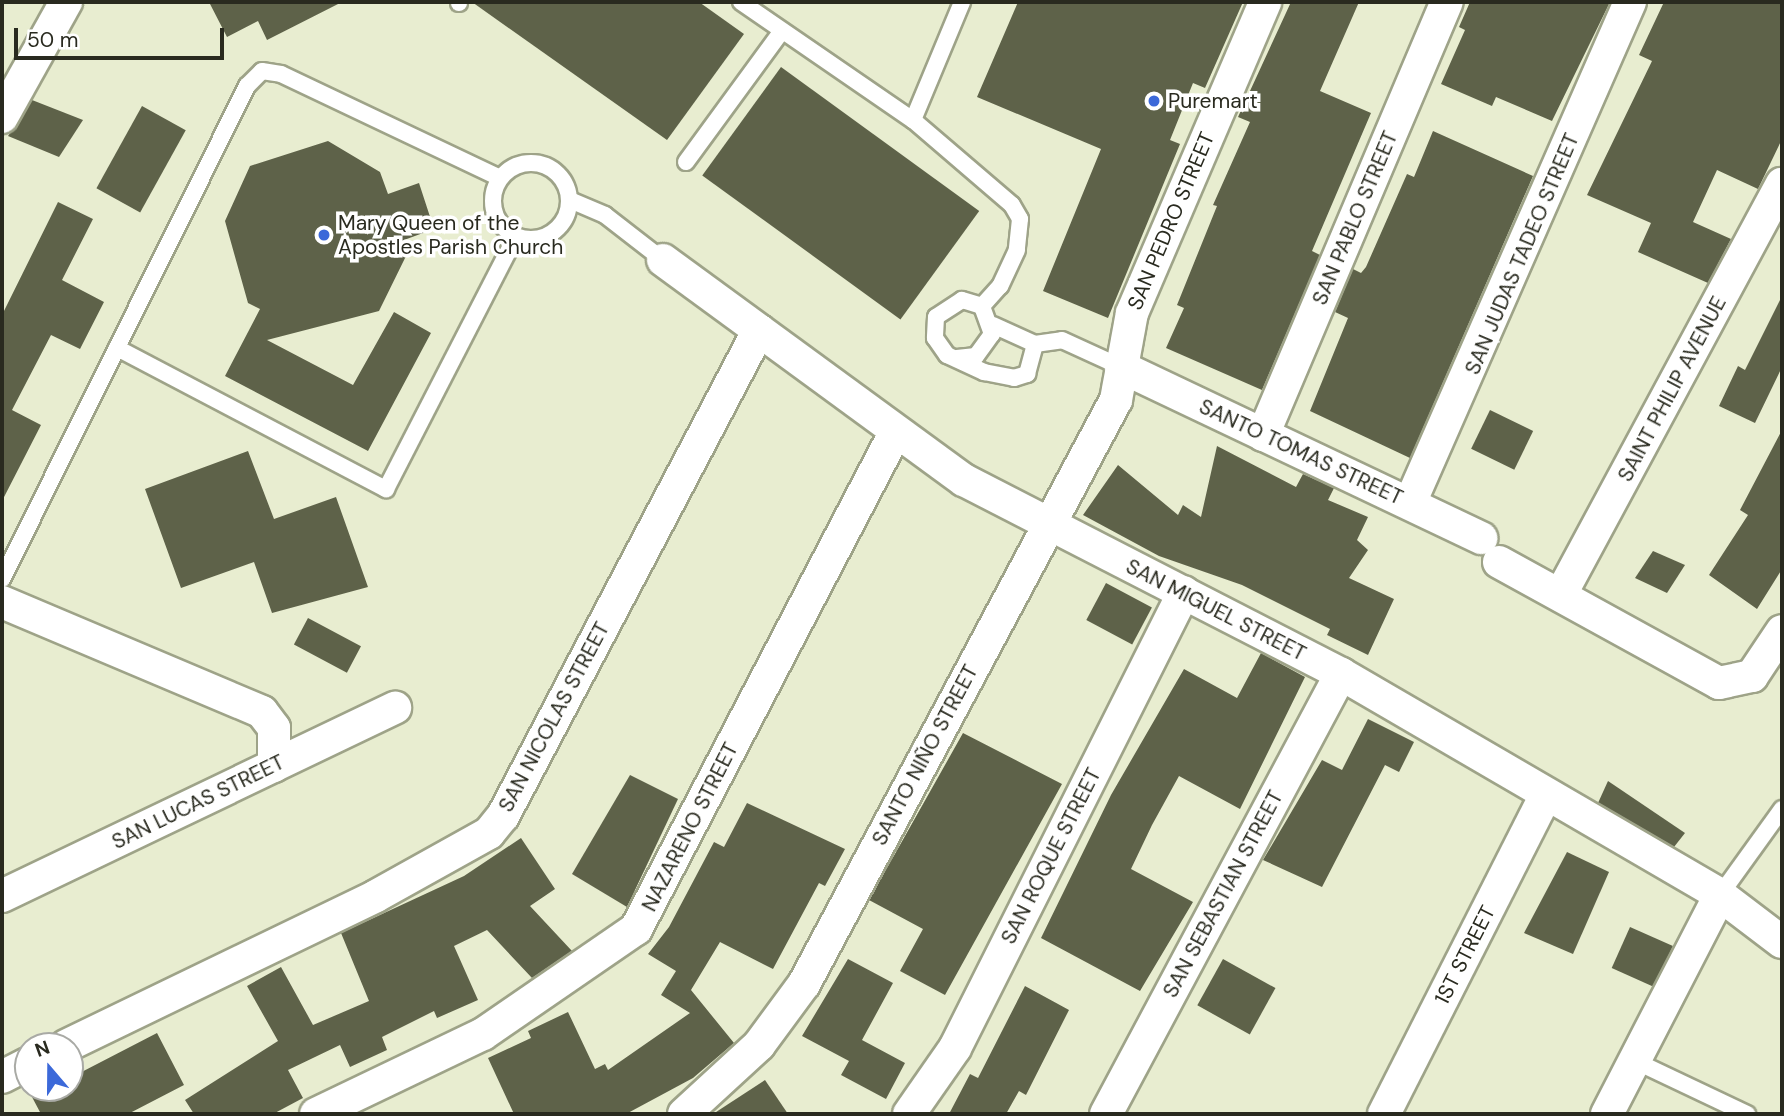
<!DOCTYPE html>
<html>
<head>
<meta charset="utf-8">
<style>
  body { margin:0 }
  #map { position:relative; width:1784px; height:1116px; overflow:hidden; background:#e8edd0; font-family:"DM Sans",sans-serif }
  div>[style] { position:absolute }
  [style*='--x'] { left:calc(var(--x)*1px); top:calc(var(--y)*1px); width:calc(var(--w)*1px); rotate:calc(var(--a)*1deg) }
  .building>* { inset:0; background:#5e6249; transform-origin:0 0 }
  .roads { filter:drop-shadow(2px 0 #9ea388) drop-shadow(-2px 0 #9ea388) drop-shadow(0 2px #9ea388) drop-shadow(0 -2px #9ea388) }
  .service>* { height:16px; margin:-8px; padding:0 8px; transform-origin:8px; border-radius:8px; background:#fff }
  .service>.ring { margin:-8px; padding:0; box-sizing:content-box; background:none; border:16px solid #fff; border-radius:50% }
  .minor>* { height:32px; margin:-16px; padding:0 16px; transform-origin:16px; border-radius:16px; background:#fff }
  .dots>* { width:19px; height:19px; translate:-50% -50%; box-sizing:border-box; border:4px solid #fff; border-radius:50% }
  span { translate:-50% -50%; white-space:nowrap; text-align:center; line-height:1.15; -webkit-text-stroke:7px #fff; paint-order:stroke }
  .poi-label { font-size:21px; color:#292a1f }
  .left { translate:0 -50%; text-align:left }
  .street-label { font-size:21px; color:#292a1f }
  .frame { position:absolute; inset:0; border:4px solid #292a1f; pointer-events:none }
  .north { position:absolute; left:14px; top:1032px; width:70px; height:70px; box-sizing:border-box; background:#fff; border:2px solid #a9aaa5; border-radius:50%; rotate:340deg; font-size:19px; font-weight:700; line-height:28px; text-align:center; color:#292a1f }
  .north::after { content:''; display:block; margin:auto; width:24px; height:32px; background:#3c69d9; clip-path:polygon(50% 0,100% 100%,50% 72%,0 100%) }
  .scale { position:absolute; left:14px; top:28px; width:210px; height:32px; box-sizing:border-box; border:4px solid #292a1f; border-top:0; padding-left:9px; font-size:21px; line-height:24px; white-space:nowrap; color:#292a1f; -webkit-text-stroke:5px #fff; paint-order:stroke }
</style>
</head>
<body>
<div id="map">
  <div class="building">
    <i style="clip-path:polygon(209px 2px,342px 2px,267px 40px,258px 21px,227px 37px)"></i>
    <i style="clip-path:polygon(472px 2px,699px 2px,744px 34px,667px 140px)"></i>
    <i style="clip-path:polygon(1018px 2px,1243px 2px,1205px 88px,1193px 83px,1170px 140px,1180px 144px,1108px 318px,1043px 291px,1101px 149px,977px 97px)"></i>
    <i style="clip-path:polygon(1291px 2px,1359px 2px,1320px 91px,1371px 113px,1312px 251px,1320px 255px,1262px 390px,1166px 348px,1184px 308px,1177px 305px,1217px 206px,1213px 205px,1250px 122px,1238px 117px)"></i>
    <i style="clip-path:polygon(1470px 2px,1610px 2px,1552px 121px,1496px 97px,1492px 106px,1441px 84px,1465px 30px,1459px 27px)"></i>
    <i style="clip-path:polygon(1664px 2px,1782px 2px,1782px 139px,1758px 189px,1717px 170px,1693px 222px,1731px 239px,1708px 283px,1638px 252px,1651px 223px,1587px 195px,1652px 61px,1639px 55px)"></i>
    <i style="left:781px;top:67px;width:245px;height:134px;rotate:36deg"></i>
    <i style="clip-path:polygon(32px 100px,83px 120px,59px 157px,8px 136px)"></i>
    <i style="left:142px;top:106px;width:50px;height:94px;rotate:29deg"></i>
    <i style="clip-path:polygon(1433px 131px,1533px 176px,1410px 458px,1310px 411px,1348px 318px,1335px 312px,1353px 269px,1361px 273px,1366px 267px,1407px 174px,1414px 177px)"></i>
    <i style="clip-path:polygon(328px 141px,380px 172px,388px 194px,419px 183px,434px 229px,404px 240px,408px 252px,379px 311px,267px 340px,353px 385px,394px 312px,431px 333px,368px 451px,225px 376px,260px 309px,248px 303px,225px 221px,250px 166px)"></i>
    <i style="clip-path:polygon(58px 202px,93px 219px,62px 280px,104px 302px,80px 349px,51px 335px,12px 410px,41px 425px,2px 501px,2px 315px)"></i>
    <i style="clip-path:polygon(1782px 296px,1782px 367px,1755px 423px,1719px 406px,1738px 366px,1745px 370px)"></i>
    <i style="left:1490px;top:410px;width:48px;height:43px;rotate:26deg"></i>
    <i style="clip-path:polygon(1782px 430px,1782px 569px,1757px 609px,1709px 575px,1748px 515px,1740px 510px)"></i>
    <i style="clip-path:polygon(1217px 446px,1296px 487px,1303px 474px,1334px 488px,1328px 500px,1368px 517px,1357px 540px,1368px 550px,1349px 578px,1394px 599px,1368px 655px,1327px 635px,1330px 629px,1242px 585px,1159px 556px,1083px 515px,1118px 465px,1178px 515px,1183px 505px,1201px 517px)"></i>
    <i style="clip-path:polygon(248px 451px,274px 519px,336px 497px,368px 587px,272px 613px,254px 562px,181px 588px,145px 489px)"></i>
    <i style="clip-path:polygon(1653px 551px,1685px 565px,1667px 593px,1635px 578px)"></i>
    <i style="left:1106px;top:583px;width:52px;height:42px;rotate:28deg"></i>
    <i style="left:308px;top:618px;width:60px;height:30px;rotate:28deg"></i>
    <i style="clip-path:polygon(1261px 653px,1305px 677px,1240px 809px,1179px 776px,1152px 825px,1131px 869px,1193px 902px,1140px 991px,1041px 938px,1111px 795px,1184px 669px,1237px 698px)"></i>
    <i style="clip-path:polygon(1368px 719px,1414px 742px,1399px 772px,1385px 765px,1322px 887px,1263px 860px,1322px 760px,1342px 770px)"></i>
    <i style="clip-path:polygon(963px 733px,1062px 784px,945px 995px,900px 971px,923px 929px,869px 900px)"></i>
    <i style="clip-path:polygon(630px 775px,678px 799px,627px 907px,572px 874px)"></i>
    <i style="clip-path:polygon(1608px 781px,1685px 833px,1674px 847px,1598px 803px)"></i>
    <i style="clip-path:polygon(747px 803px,845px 849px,825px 886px,819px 883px,773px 969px,720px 942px,691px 990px,734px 1043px,693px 1078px,626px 1114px,514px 1114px,488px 1058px,531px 1038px,528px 1031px,568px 1012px,595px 1069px,605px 1064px,608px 1070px,690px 1013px,661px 995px,676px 971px,648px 954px,669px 927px,714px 842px,724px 847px)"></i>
    <i style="clip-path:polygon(521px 838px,555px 889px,530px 906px,572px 951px,532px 978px,487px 930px,454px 946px,478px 1000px,437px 1018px,434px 1011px,382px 1037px,387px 1050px,350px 1067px,340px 1045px,288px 1070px,303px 1098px,273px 1114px,194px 1114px,185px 1100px,278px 1041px,247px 986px,281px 967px,313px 1025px,369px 1001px,341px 933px,464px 876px)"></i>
    <i style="clip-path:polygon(1567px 852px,1609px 872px,1573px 954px,1524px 933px)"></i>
    <i style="left:1630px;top:927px;width:47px;height:45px;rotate:24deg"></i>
    <i style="clip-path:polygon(848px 959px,893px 983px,862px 1040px,905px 1063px,886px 1099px,841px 1075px,849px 1061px,802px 1036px)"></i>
    <i style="left:1223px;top:959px;width:60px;height:53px;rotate:29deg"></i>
    <i style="clip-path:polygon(1025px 986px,1069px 1010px,1026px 1095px,1019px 1091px,1006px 1114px,949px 1114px,970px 1074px,978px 1078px)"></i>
    <i style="clip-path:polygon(157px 1033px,184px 1085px,128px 1114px,41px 1114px,32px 1097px,50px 1088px,70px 1088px,70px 1078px)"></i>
    <i style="clip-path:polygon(765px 1080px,788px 1114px,713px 1114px)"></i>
  </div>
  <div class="roads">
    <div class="service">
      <i style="--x:741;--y:2;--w:209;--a:34.5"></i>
      <i style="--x:913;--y:120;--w:130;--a:40.6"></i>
      <i style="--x:1012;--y:205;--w:16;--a:60"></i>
      <i style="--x:1020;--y:219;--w:31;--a:96"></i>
      <i style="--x:1017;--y:250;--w:40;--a:115"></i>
      <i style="--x:1000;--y:286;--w:27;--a:132"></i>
      <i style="--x:459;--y:3;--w:1;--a:-90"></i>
      <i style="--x:913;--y:120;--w:128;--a:-67.4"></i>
      <i style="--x:686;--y:162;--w:161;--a:-53.8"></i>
      <i class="ring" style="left:493px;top:163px;width:60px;height:60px"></i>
      <i style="--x:570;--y:200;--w:38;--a:23"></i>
      <i style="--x:605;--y:215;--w:73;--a:37.8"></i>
      <i style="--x:993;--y:325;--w:46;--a:24.3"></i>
      <i style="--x:1035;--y:344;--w:27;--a:-8"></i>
      <i style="--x:1062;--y:340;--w:65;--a:24.6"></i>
      <i style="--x:117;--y:348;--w:304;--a:27.7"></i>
      <i style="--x:386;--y:489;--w:284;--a:-62.8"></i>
      <i style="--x:957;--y:358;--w:19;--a:-6"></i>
      <i style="--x:976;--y:356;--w:27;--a:-54"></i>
      <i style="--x:992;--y:334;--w:30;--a:-110"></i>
      <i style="--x:982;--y:306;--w:21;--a:-163"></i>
      <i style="--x:962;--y:300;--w:31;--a:147"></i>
      <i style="--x:936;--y:317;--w:21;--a:93"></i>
      <i style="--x:935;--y:338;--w:21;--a:55"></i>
      <i style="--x:947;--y:355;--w:41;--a:24.7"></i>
      <i style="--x:984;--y:372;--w:31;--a:11"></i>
      <i style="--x:1014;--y:378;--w:14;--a:-17"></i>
      <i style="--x:1027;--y:374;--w:31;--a:-75"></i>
      <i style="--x:2;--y:579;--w:551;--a:-63.57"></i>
      <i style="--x:247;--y:86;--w:21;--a:-45"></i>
      <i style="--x:262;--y:71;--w:19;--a:9"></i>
      <i style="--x:281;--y:74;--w:242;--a:25.4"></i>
      <i style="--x:1720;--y:895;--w:106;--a:-54.2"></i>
      <i style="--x:1635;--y:1061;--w:124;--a:25.3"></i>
    </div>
    <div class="minor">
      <i style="--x:2;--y:117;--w:132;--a:-60.9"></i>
      <i style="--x:663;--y:260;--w:373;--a:36.2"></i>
      <i style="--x:964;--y:480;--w:424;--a:27.2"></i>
      <i style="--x:1341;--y:674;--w:439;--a:30.2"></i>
      <i style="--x:1720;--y:895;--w:78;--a:37.2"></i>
      <i style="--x:1121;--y:367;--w:399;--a:25.4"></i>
      <i style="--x:1263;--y:435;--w:470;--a:-67"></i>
      <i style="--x:1410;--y:503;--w:547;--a:-66.29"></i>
      <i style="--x:1499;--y:562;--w:251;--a:28.8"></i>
      <i style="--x:1719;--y:683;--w:34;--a:-12"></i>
      <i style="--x:1752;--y:676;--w:54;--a:-56.3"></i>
      <i style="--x:1561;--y:594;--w:466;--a:-61.7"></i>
      <i style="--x:2;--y:602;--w:282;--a:22.9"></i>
      <i style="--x:262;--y:712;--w:20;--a:53"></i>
      <i style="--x:274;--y:728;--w:38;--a:90"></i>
      <i style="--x:2;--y:896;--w:436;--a:-25.6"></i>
      <i style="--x:66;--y:1046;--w:344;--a:-25.8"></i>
      <i style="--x:376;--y:896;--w:129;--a:-29.1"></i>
      <i style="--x:489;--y:833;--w:22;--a:-51"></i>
      <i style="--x:503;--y:816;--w:549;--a:-62.22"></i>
      <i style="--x:2;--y:1077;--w:29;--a:-27"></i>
      <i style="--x:316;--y:1114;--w:185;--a:-25.6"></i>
      <i style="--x:483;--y:1034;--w:186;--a:-34.5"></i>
      <i style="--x:636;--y:929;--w:560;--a:-62.43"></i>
      <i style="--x:684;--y:1114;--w:102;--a:-42.6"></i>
      <i style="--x:759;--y:1045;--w:76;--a:-53.6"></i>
      <i style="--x:804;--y:984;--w:662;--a:-61.89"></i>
      <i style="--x:1116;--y:400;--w:88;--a:-79.6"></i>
      <i style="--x:1132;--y:313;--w:338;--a:-66.8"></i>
      <i style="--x:909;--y:1114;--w:80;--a:-55.1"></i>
      <i style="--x:955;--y:1048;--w:510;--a:-63.33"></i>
      <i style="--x:1106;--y:1114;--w:499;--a:-61.9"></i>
      <i style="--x:1384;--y:1114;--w:356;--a:-63.1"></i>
      <i style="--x:1607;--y:1114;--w:246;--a:-62.7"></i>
    </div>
  </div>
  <div class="dots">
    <i style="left:1154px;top:101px;background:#3c69d9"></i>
    <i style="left:324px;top:235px;background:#3c69d9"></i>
  </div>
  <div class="poi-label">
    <span class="left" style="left:1168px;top:101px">Puremart</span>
    <span class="left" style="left:338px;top:235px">Mary Queen of the<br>Apostles Parish Church</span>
  </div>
  <div class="street-label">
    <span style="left:1355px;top:218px;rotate:-67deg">SAN PABLO STREET</span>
    <span style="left:1171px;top:221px;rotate:-67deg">SAN PEDRO STREET</span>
    <span style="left:1522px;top:254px;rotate:-67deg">SAN JUDAS TADEO STREET</span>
    <span style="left:1672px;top:389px;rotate:-62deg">SAINT PHILIP AVENUE</span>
    <span style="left:1301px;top:452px;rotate:25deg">SANTO TOMAS STREET</span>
    <span style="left:1216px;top:610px;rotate:27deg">SAN MIGUEL STREET</span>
    <span style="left:554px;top:717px;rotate:-62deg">SAN NICOLAS STREET</span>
    <span style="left:925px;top:755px;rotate:-62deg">SANTO NIÑO STREET</span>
    <span style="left:198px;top:802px;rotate:-26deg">SAN LUCAS STREET</span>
    <span style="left:690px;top:827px;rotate:-63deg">NAZARENO STREET</span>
    <span style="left:1051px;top:856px;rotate:-63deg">SAN ROQUE STREET</span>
    <span style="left:1223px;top:894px;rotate:-62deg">SAN SEBASTIAN STREET</span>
    <span style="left:1465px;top:955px;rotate:-63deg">1ST STREET</span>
  </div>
  <div class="frame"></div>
  <div class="north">N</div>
  <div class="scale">50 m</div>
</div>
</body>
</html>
